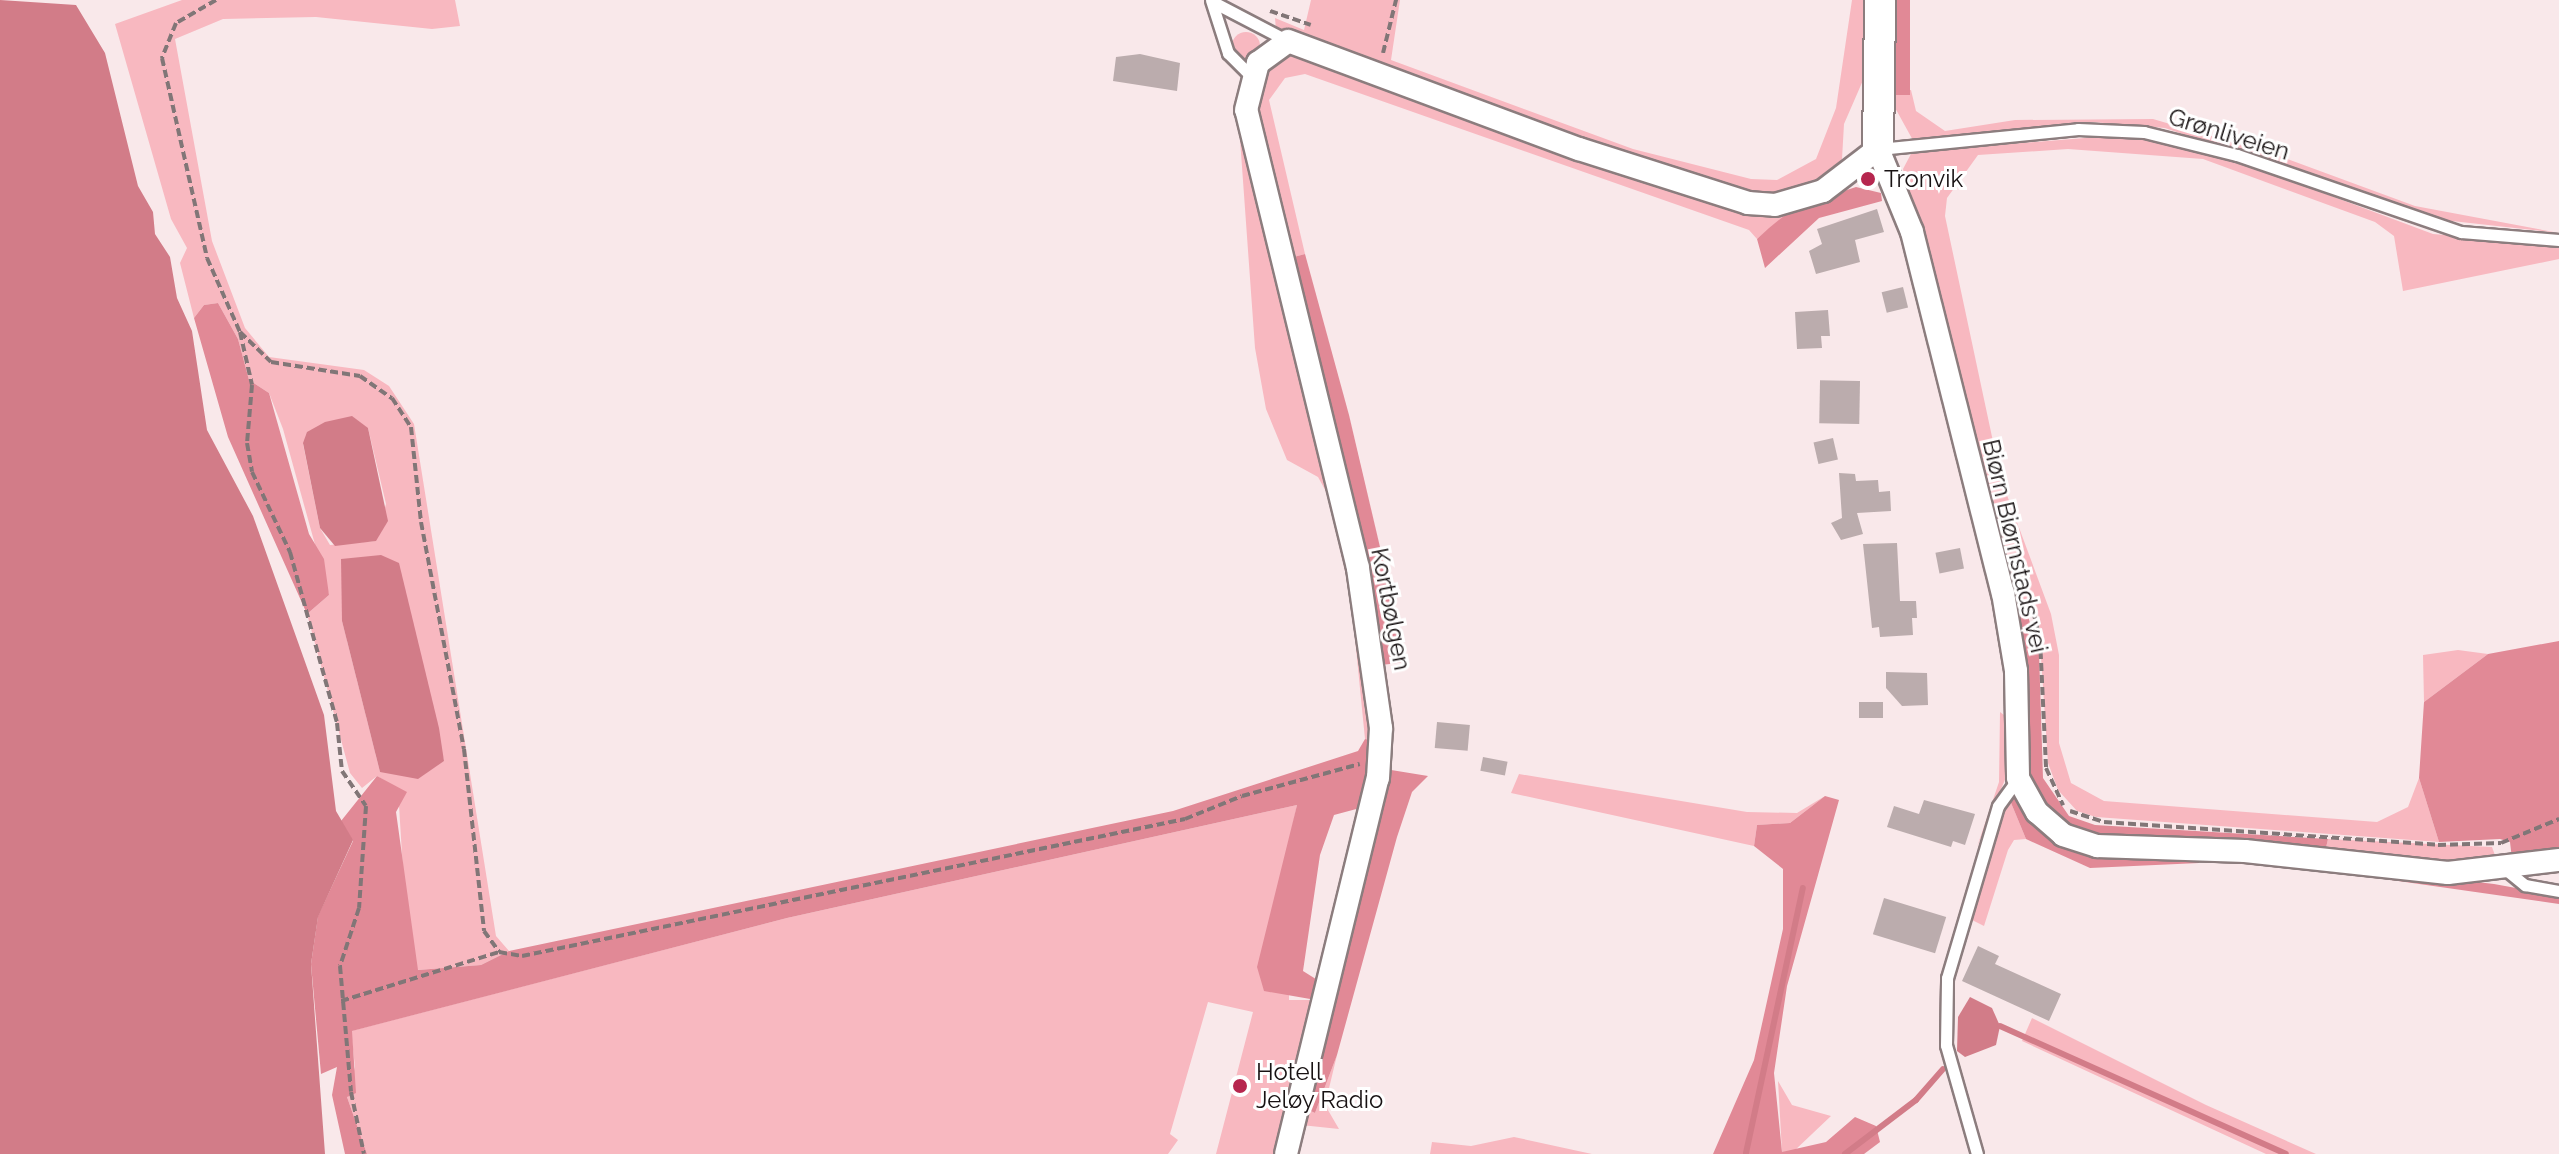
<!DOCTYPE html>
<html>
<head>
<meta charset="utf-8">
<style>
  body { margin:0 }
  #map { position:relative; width:2559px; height:1154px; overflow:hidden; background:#f9e8ea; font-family:Raleway,sans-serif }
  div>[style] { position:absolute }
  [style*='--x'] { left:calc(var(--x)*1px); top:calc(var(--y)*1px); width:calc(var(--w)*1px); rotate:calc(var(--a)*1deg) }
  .green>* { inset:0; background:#f8b8c0 }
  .round { border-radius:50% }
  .forest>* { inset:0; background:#e18996; transform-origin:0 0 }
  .water>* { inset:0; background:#d27c88 }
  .stream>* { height:6px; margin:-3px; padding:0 3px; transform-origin:3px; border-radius:3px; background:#d27c88 }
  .building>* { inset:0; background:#bbacad; transform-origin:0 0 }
  .path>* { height:4px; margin-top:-2px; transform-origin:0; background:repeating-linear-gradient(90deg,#817677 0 8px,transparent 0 12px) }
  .roads { filter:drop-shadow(2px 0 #8c7d7e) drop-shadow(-2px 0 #8c7d7e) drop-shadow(0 2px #8c7d7e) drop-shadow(0 -2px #8c7d7e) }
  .lane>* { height:11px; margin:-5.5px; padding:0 5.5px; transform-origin:5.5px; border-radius:5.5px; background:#fff }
  .street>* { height:22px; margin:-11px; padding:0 11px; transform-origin:11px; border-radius:11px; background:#fff }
  .secondary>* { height:30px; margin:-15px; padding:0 15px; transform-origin:15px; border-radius:15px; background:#fff }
  .dots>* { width:22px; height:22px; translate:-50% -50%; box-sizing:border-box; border:4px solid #fff; border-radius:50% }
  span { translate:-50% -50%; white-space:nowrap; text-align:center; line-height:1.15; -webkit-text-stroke:6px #fff; paint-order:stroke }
  .street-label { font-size:24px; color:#181213 }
  .poi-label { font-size:24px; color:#181213 }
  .left { translate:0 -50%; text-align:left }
</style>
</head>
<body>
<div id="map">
  <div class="green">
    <i style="clip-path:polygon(evenodd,182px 0,455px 0,460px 26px,432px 29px,316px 17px,223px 19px,175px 39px,212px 241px,245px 328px,269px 357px,364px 370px,389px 386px,414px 424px,496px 936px,509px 951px,481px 965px,417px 970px,406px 920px,398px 789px,377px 776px,362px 788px,350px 773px,307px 614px,329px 595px,283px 429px,269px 393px,249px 380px,238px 339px,218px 303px,204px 305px,194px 318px,180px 263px,187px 248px,171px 219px,115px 24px,182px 0,368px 428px,386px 504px,375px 541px,330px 545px,320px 528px,303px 444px,368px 428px,182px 0,342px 621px,413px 631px,444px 761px,380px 772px,342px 621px)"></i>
    <i style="clip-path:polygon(1311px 0,1400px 0,1391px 60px,1633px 149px,1751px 179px,1777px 180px,1816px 159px,1836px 108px,1852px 0,1866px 0,1864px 78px,1844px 124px,1842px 159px,1834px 171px,1820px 185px,1774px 199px,1706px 185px,1276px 30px,1275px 18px,1304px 30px)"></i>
    <i class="round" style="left:1232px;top:32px;width:28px;height:28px"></i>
    <i style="clip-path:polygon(1291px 49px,1795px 207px,1757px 239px,1749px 230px,1305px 74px,1285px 78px,1269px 100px,1305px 254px,1290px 258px,1251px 116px,1267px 61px)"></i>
    <i style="clip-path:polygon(1911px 90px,1916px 111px,1945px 131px,2015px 120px,2153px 119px,2282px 157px,2415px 206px,2559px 233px,2425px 218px,2165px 128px,2092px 122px,1915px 144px,1888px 95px)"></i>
    <i style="clip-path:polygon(2122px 135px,2238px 161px,2433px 234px,2559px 244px,2559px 259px,2403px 291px,2394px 236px,2375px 222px,2203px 159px,2068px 149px,1978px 155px,1947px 198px,1945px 216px,2001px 479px,2051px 614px,2059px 655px,2059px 743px,2071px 783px,2104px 801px,2377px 822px,2408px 807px,2419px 778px,2439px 842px,2096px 817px,2077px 811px,2058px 790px,2048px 763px,2038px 611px,2010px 606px,1903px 169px,1912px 152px)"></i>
    <i style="clip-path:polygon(1240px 139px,1247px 140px,1353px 567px,1376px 741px,1365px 739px,1351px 598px,1328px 495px,1318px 477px,1287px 460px,1266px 409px,1255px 348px)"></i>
    <i style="clip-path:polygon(2458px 650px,2488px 654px,2424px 702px,2423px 655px)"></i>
    <i style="clip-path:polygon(2000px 712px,2008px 718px,2009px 770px,1977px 847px,1999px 782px)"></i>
    <i style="clip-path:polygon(1519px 774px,1747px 812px,1797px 813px,1825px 796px,1790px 823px,1757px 825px,1754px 846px,1511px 793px)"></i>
    <i style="clip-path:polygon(2009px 798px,2026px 839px,2014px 840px,2008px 850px,1984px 926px,1968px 918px)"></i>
    <i style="clip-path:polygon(1297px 805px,1288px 847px,1289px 1000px,1316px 1000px,1281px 1154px,1216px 1154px,1253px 1012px,1208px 1002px,1170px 1134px,1178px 1140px,1168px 1154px,367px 1154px,347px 1097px,355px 1067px,351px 1031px,787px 918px)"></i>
    <i style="clip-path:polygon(2328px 839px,2492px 847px,2497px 861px,2468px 866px,2325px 852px)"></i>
    <i style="clip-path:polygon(2032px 1018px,2206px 1105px,2316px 1154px,2266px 1154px,2022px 1041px)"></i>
    <i style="clip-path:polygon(1337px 1055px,1325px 1105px,1339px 1129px,1301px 1125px,1300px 1106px,1315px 1113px)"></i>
    <i style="clip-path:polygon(1778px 1081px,1792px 1105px,1831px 1116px,1793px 1152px,1782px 1152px)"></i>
    <i style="clip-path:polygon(1514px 1137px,1592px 1154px,1430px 1154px,1432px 1142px,1471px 1146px)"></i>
  </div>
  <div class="forest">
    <i style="left:1889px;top:0;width:21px;height:95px"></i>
    <i style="clip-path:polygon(1856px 187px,1881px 193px,1882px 201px,1819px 218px,1765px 268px,1757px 239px,1769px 228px,1795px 207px)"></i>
    <i style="clip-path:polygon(1305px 254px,1349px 415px,1407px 662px,1381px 665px,1290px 258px)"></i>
    <i style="clip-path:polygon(218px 303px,238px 339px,249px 380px,269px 393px,309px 534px,324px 559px,329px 595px,307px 614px,228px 437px,194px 318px,204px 305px)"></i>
    <i style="clip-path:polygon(2026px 610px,2039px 652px,2043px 778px,2069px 816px,2095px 825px,2328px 839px,2325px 852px,2093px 840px,2062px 826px,2029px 786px,2013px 614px)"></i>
    <i style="clip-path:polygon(2559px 641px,2559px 852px,2512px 859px,2510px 842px,2500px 839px,2439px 842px,2419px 778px,2424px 702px,2488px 654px)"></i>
    <i style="clip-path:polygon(1365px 739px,1376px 741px,1360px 808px,1334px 815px,1320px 855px,1303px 971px,1319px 981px,1316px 1000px,1264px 991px,1257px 967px,1297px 805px,787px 918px,352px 1031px,356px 1093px,347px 1097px,367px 1154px,345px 1154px,332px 1095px,337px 1067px,321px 1074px,311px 964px,318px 916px,353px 841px,341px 821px,377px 776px,407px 792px,396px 812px,418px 970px,481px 965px,509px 951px,1173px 811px,1358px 751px)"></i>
    <i style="clip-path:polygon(1385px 769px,1428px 776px,1412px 792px,1397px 837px,1337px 1055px,1315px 1113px,1300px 1106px)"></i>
    <i style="clip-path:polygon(2014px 793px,2052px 835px,2200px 856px,2199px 863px,2090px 868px,2026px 839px,2009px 798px)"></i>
    <i style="clip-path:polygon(1825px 796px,1839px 800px,1787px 986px,1774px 1073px,1782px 1152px,1826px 1142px,1855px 1117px,1876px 1126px,1880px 1142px,1864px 1154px,1713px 1154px,1754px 1060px,1783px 929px,1783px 869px,1754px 846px,1757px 825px,1790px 823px)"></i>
    <i style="clip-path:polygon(2343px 866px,2494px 884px,2559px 896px,2559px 904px,2342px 873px)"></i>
  </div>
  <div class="water">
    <i style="clip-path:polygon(0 0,76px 5px,105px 53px,138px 186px,153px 212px,155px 234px,170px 257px,177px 298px,192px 331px,207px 430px,253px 516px,324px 715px,336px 811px,353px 840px,318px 917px,311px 964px,325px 1154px,0 1154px)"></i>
    <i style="clip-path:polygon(352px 416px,368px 428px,388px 521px,376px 541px,335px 546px,320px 528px,303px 443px,307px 432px,325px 422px)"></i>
    <i style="clip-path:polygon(381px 555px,399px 563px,439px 728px,444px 761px,418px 779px,380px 772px,342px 621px,341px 559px)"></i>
    <i style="clip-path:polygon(1970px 997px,1992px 1008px,2000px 1026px,1996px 1045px,1965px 1057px,1957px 1051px,1958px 1017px)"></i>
  </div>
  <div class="stream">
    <i style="--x:2000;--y:1026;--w:313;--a:24.1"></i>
    <i style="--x:1746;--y:1153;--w:271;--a:-77.9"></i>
    <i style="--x:1845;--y:1154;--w:89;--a:-37.3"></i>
    <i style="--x:1916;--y:1100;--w:41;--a:-48.9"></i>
  </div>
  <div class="building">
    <i style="clip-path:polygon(1140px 54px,1180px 63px,1177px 91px,1113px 81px,1116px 57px)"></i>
    <i style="clip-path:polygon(1877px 209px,1884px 232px,1855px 240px,1860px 262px,1816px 274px,1809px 251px,1822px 244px,1817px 229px)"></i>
    <i style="left:1903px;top:287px;width:21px;height:22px;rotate:76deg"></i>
    <i style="clip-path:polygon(1828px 310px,1830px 336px,1821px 336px,1822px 348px,1797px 349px,1795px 312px)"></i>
    <i style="left:1860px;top:381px;width:43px;height:40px;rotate:91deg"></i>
    <i style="left:1833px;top:438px;width:22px;height:20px;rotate:77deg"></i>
    <i style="clip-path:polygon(1839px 473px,1855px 474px,1856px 481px,1878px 480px,1879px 492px,1890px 491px,1891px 511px,1857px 513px,1863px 534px,1841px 540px,1831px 523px,1842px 518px)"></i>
    <i style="clip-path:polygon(1897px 543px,1900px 601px,1916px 601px,1917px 618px,1912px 618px,1913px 635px,1880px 637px,1879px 627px,1872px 628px,1863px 544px)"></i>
    <i style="left:1960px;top:548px;width:21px;height:25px;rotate:79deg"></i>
    <i style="clip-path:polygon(1886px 672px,1927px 673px,1928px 705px,1902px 706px,1886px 688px)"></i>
    <i style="left:1859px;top:702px;width:24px;height:16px"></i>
    <i style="left:1437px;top:722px;width:33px;height:26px;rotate:5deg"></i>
    <i style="left:1483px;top:757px;width:25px;height:14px;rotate:11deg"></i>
    <i style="clip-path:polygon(1924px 800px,1975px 814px,1965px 845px,1953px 841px,1951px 847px,1887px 827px,1894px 806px,1919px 814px)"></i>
    <i style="left:1884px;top:898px;width:65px;height:38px;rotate:17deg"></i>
    <i style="clip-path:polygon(1978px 946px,1999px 956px,1995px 964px,2061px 994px,2049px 1021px,1962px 981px)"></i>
  </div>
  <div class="path">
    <i style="--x:216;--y:0;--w:46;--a:150.1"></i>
    <i style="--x:176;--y:23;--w:38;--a:112"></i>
    <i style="--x:162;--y:58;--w:205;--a:77.3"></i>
    <i style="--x:207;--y:258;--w:81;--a:66"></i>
    <i style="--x:240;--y:332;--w:54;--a:77.2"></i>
    <i style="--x:252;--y:385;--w:58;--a:94.9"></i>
    <i style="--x:247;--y:443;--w:29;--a:80"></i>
    <i style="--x:252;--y:472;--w:89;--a:64.6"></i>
    <i style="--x:290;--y:552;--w:177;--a:74.6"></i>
    <i style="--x:337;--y:723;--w:48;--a:84.1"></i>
    <i style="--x:342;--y:771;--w:42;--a:55.6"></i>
    <i style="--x:366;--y:806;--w:102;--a:93.9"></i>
    <i style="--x:359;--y:908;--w:61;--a:108.1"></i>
    <i style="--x:340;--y:966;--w:126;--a:85"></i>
    <i style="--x:351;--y:1092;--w:63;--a:78.2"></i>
    <i style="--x:1270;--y:11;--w:43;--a:18.9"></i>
    <i style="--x:1383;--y:53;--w:55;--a:-76.2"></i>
    <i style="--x:240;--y:332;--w:43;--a:44.1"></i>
    <i style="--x:271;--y:362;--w:90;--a:8.9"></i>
    <i style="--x:360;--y:376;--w:39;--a:35"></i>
    <i style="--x:392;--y:398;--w:35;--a:57"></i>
    <i style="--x:411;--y:427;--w:96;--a:84"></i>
    <i style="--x:421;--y:522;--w:231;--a:79.3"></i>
    <i style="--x:464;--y:749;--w:183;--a:83.7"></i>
    <i style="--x:484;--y:931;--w:26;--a:54"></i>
    <i style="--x:499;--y:952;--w:23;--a:10"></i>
    <i style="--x:522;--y:956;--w:677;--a:-11.68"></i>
    <i style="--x:1185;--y:819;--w:61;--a:-22"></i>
    <i style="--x:1242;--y:796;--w:122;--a:-15.2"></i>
    <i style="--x:2026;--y:608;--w:8;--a:23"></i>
    <i style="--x:2033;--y:611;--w:29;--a:76"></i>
    <i style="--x:2040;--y:639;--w:129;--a:87.3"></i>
    <i style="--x:2046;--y:768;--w:41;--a:65.3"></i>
    <i style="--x:2070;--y:811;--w:36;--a:18"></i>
    <i style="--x:2104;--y:822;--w:335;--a:3.9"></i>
    <i style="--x:2438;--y:845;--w:63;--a:-1.8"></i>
    <i style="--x:2501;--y:843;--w:63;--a:-22.5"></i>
    <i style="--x:341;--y:1001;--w:165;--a:-17.2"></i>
  </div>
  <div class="roads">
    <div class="lane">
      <i style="--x:1211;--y:0;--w:56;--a:72.2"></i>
      <i style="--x:1228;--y:53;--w:33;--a:45"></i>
      <i style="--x:1215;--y:3;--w:82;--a:27.5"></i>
      <i style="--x:1879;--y:149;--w:200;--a:-5.7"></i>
      <i style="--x:2078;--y:129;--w:66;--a:2.6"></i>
      <i style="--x:2144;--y:132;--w:96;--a:13.9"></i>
      <i style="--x:2237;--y:155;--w:237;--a:19"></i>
      <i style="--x:2461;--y:232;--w:98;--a:4.7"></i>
      <i style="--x:2505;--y:869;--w:26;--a:39"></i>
      <i style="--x:2525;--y:885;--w:35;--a:10"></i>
      <i style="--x:1977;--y:1154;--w:113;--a:-105.9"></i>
      <i style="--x:1946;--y:1045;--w:67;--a:-89.1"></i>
      <i style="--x:1947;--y:978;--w:179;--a:-73.5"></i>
      <i style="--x:1998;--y:806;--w:34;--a:-54"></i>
    </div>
    <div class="street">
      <i style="--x:1286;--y:1154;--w:387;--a:-76.3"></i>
      <i style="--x:1378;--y:778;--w:50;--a:-86.6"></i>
      <i style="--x:1381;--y:728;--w:162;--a:-98.2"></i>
      <i style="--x:1358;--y:568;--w:471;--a:-103.7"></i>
      <i style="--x:1246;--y:110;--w:49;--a:-75.7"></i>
      <i style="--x:1258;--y:63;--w:37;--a:-36"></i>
      <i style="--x:1288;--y:41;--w:310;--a:20.4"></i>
      <i style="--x:1579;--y:149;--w:177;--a:17.7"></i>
      <i style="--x:1748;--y:203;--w:27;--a:4"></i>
      <i style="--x:1775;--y:205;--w:50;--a:-16.3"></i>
      <i style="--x:1823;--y:191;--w:69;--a:-37.4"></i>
      <i style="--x:1878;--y:149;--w:90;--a:67.7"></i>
      <i style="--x:1912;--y:232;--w:372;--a:75.9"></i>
      <i style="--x:2003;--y:593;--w:79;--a:80.5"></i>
      <i style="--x:2016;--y:671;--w:107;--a:88.9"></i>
      <i style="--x:2018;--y:778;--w:39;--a:61"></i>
      <i style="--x:2037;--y:812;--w:35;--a:41"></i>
      <i style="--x:2063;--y:835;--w:36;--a:18"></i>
      <i style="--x:2097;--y:846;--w:148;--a:1.9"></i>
      <i style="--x:2245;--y:851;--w:204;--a:6.2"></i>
      <i style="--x:2448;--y:873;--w:112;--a:-6.7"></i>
    </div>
    <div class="secondary">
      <i style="--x:1878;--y:149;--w:149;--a:-89.2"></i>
    </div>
  </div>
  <div class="dots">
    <i style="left:1868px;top:179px;background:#b6264e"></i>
    <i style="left:1240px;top:1086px;background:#b6264e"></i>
  </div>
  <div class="street-label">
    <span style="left:2229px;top:134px;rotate:17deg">Grønliveien</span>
    <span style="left:2015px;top:546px;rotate:77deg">Biørn Biørnstads vei</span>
    <span style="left:1391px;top:609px;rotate:79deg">Kortbølgen</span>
  </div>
  <div class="poi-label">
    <span class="left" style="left:1884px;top:179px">Tronvik</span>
    <span class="left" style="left:1256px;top:1086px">Hotell<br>Jeløy Radio</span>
  </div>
</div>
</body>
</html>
